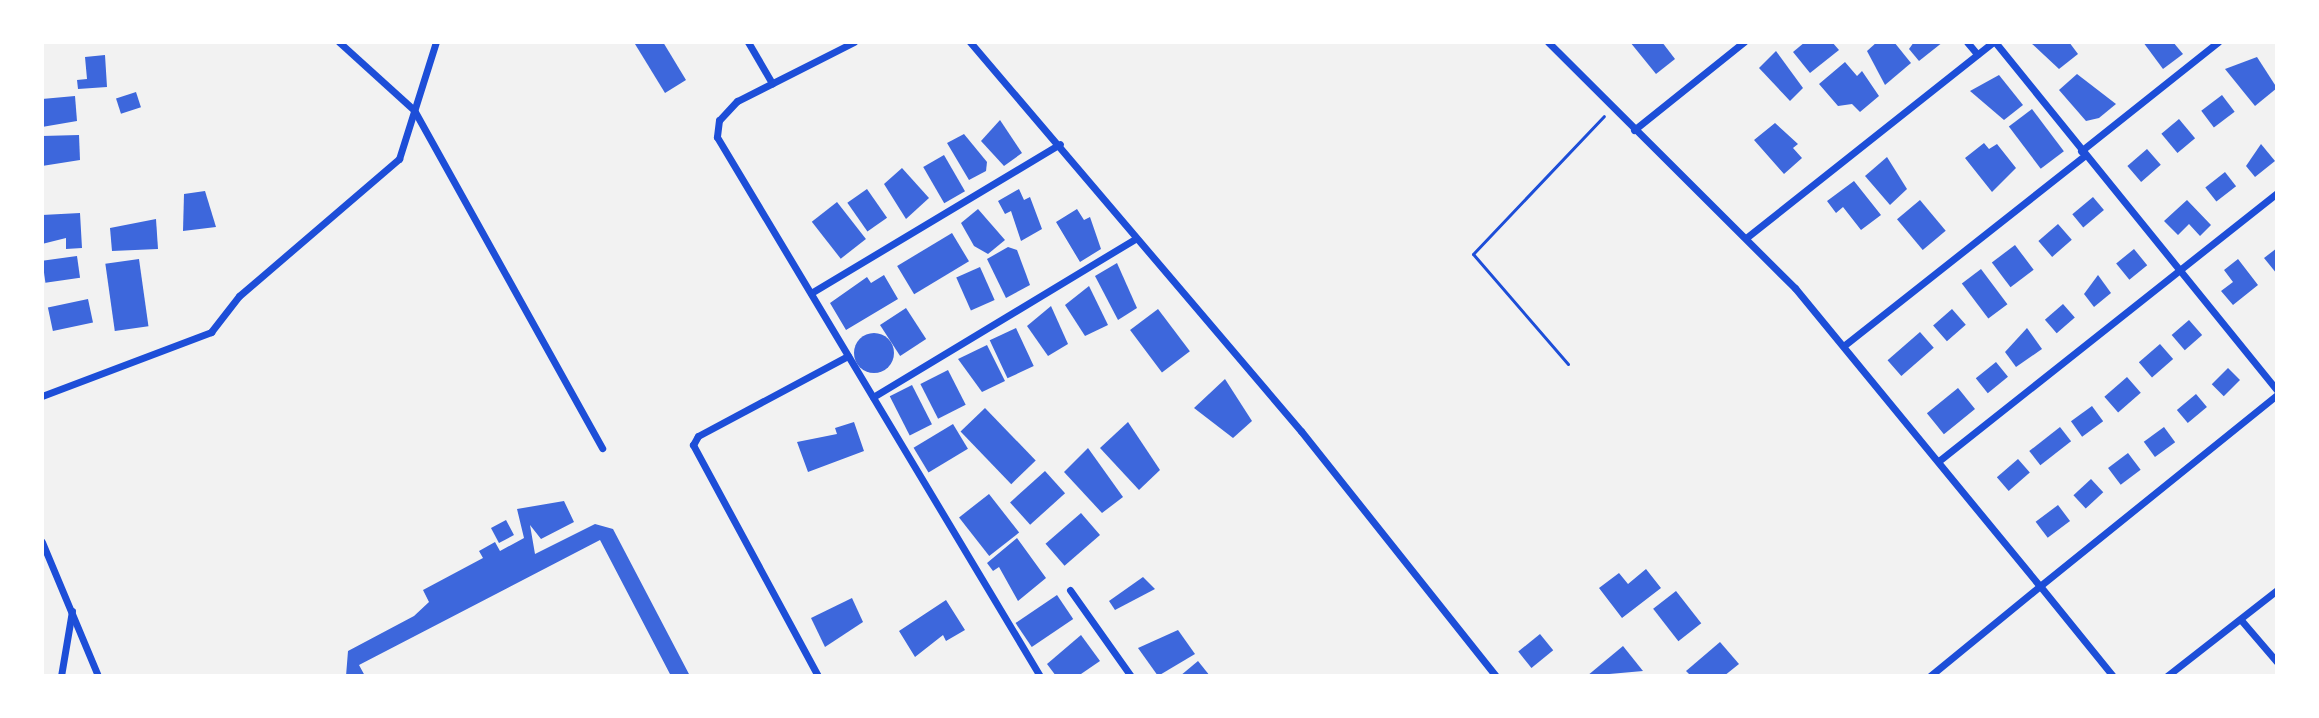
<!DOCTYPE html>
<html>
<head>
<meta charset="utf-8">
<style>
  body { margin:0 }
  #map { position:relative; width:2319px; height:718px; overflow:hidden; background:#f2f2f2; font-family:"PT Sans",sans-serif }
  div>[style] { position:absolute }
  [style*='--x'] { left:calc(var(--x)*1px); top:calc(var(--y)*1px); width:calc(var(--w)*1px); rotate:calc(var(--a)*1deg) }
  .building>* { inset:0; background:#3d67dc; transform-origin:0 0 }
  .round { border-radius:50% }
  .path>* { height:3px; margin:-1.5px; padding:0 1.5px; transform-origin:1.5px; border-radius:1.5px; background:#1d4ed8 }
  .minor>* { height:7px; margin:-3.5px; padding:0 3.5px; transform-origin:3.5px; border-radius:3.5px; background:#1d4ed8 }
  span { translate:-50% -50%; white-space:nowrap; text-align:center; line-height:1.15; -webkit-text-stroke:6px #fff; paint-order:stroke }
  .frame { position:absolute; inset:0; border:44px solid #fff; pointer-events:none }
</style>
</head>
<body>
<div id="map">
  <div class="building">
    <i style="clip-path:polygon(663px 42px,686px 80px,665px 93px,635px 44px)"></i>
    <i style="clip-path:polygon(1630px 42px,1662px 42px,1675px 59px,1656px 74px)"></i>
    <i style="clip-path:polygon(1805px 42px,1832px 42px,1839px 50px,1810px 73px,1793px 52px)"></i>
    <i style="clip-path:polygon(1877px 42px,1894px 42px,1911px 63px,1885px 85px,1867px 51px)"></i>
    <i style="clip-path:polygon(1914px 42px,1943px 42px,1919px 61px,1909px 49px)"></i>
    <i style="clip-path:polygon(2030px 42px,2069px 42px,2078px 54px,2059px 69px)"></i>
    <i style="clip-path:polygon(2143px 42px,2173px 42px,2183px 54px,2163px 69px)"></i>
    <i style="clip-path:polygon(1776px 51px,1803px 88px,1790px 101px,1759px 68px)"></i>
    <i style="clip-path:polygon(105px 55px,107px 87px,78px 89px,77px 80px,87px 79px,85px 57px)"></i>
    <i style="clip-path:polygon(2257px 57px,2277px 88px,2255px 106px,2225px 69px)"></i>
    <i style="clip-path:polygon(1845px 62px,1857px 76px,1862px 71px,1879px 96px,1860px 112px,1852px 104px,1838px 106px,1819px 84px)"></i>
    <i style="clip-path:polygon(2077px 74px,2116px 104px,2099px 118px,2086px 121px,2059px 90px)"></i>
    <i style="clip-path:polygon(1999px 75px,2023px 105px,2004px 120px,1970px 91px)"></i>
    <i style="left:136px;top:92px;width:16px;height:21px;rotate:72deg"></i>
    <i style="left:2222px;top:95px;width:21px;height:26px;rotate:53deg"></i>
    <i style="clip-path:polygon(75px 96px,77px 121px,42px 127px,42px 99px)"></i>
    <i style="left:2032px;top:109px;width:53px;height:29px;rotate:53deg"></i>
    <i style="left:2179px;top:119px;width:25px;height:23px;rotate:50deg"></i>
    <i style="clip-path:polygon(1000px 120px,1022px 153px,1004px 166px,981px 141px)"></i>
    <i style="clip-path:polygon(1775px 123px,1798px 144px,1793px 148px,1802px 158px,1784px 174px,1754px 140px)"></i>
    <i style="clip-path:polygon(964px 134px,987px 162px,986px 171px,969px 180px,947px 143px)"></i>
    <i style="clip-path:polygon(79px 135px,80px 160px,42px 166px,42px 136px)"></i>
    <i style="clip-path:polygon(1984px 143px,1989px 149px,1997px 144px,2016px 168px,1992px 192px,1965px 158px)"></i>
    <i style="clip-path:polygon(2261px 144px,2275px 161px,2255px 177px,2246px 166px)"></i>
    <i style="left:2147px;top:149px;width:21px;height:26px;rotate:49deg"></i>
    <i style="left:944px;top:155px;width:42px;height:24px;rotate:60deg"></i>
    <i style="clip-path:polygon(1887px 157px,1907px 189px,1890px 205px,1865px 176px)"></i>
    <i style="clip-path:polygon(902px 168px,929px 198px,906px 219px,884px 184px)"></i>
    <i style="left:2225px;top:172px;width:18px;height:25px;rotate:52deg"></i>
    <i style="clip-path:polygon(1854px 181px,1881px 215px,1861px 230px,1843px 207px,1836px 213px,1827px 201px)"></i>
    <i style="left:867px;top:189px;width:35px;height:24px;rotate:55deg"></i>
    <i style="clip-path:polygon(1019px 189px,1024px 200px,1030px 197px,1042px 229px,1021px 241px,1011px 211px,1005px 214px,998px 201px)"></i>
    <i style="clip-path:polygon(205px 191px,216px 227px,183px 231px,184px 194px)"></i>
    <i style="left:2093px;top:197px;width:17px;height:27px;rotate:50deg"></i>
    <i style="left:1920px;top:200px;width:40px;height:30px;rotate:50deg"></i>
    <i style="clip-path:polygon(2187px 200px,2211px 225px,2200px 236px,2189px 224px,2178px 235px,2164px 221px)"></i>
    <i style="left:837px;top:202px;width:47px;height:32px;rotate:52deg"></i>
    <i style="clip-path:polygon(978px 209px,1005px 240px,988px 254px,974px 246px,961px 223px)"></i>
    <i style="clip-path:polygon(1077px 209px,1084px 220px,1090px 217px,1101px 249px,1080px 262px,1056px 222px)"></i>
    <i style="clip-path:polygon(80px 213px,82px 248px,66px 249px,66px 238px,42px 244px,42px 215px)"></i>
    <i style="clip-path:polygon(156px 219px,158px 249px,112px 251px,110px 228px)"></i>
    <i style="left:2058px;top:224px;width:21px;height:26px;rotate:49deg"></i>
    <i style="left:952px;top:233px;width:33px;height:64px;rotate:59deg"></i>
    <i style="left:2015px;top:245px;width:31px;height:29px;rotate:53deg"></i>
    <i style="clip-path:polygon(1008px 247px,1017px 250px,1030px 285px,1006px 298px,987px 259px)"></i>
    <i style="clip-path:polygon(2277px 248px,2277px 274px,2264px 258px)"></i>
    <i style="left:2134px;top:249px;width:21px;height:23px;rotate:51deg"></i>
    <i style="left:77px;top:256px;width:22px;height:35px;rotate:82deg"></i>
    <i style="left:139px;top:259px;width:68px;height:34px;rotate:82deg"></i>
    <i style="clip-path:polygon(2238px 259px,2258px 285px,2233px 305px,2221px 291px,2233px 282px,2224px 270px)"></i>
    <i style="clip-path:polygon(1117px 263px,1137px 308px,1118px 320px,1095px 276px)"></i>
    <i style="left:980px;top:267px;width:36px;height:26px;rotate:66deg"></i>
    <i style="left:1981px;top:269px;width:44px;height:24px;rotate:53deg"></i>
    <i style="clip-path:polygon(884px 275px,898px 299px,846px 330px,830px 303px,867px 277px,871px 283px)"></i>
    <i style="clip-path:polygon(2098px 275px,2111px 293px,2094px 307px,2084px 294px)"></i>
    <i style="clip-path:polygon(1089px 286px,1108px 325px,1085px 336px,1065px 305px)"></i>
    <i style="left:88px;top:299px;width:24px;height:41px;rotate:78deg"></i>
    <i style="left:2063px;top:304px;width:18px;height:24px;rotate:49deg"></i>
    <i style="clip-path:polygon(1051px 306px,1068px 344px,1048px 356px,1027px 326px)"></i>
    <i style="left:906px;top:308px;width:37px;height:31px;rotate:57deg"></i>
    <i style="left:1158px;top:309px;width:53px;height:35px;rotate:53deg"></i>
    <i style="left:1952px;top:309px;width:21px;height:25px;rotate:49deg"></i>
    <i style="left:2189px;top:320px;width:20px;height:23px;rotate:49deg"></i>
    <i style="left:1016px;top:328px;width:42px;height:29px;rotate:65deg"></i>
    <i style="clip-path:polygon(2027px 328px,2042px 349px,2016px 367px,2005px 352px)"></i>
    <i style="left:1920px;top:332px;width:21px;height:43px;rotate:49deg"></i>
    <i class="round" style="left:854px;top:333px;width:40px;height:40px"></i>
    <i style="left:2160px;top:344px;width:20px;height:28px;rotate:49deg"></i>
    <i style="clip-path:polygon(987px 345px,1005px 381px,982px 392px,958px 359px)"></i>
    <i style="left:1996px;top:362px;width:19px;height:26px;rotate:51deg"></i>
    <i style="left:2228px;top:368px;width:17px;height:23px;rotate:45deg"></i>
    <i style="left:948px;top:370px;width:39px;height:31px;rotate:63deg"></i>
    <i style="left:2127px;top:377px;width:21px;height:30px;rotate:49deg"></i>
    <i style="clip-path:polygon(1225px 379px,1252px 421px,1233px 438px,1194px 408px)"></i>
    <i style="left:912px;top:385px;width:44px;height:25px;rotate:63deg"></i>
    <i style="left:1958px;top:388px;width:27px;height:40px;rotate:51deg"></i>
    <i style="left:2196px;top:394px;width:17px;height:25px;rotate:50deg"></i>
    <i style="left:2092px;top:406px;width:19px;height:26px;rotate:54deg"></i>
    <i style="left:985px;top:408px;width:73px;height:34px;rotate:46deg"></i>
    <i style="clip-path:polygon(854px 422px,864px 451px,808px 472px,797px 442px,837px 434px,835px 428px)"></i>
    <i style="clip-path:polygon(1128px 422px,1160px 470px,1139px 490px,1100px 448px)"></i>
    <i style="left:953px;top:424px;width:29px;height:46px;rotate:59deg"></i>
    <i style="left:2060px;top:427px;width:18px;height:39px;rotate:52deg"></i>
    <i style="left:2164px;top:427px;width:19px;height:25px;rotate:54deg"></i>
    <i style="clip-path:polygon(1088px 448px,1123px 497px,1102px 513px,1064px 472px)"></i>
    <i style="left:2128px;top:453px;width:21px;height:25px;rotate:53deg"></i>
    <i style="left:2018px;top:459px;width:18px;height:28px;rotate:49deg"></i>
    <i style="left:1045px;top:471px;width:30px;height:47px;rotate:48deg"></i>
    <i style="left:2091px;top:479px;width:18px;height:24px;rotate:47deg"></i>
    <i style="left:989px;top:494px;width:49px;height:38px;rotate:52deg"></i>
    <i style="clip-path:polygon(564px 501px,574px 522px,541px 539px,530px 525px,535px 554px,595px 524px,613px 529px,690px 676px,671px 676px,600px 540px,359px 665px,365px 676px,346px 676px,348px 651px,414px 616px,429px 602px,423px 590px,483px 558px,479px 551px,495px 542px,500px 551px,524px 538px,517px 509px)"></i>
    <i style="left:2058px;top:505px;width:20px;height:28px;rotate:53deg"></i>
    <i style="left:1081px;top:513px;width:29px;height:47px;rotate:49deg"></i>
    <i style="left:506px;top:520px;width:17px;height:17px;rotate:62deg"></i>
    <i style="clip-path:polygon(1017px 538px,1046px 578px,1018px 601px,999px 567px,993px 571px,987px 563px)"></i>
    <i style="clip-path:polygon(1646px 569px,1661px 588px,1622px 618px,1599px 588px,1619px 573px,1628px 584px)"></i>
    <i style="clip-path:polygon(1143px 577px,1155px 589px,1115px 610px,1109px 601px)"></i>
    <i style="left:1676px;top:591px;width:41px;height:29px;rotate:52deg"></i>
    <i style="left:1057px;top:595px;width:29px;height:50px;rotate:56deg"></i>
    <i style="clip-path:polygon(852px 598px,863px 622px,825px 647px,811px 618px)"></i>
    <i style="clip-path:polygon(946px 600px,965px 630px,946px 641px,943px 635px,915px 657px,899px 631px)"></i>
    <i style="clip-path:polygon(1178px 630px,1195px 654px,1158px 676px,1138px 648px)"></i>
    <i style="left:1540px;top:634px;width:21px;height:28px;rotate:51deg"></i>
    <i style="clip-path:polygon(1081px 635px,1100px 661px,1081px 674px,1056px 676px,1047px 664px)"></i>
    <i style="clip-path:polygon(1720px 642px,1739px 664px,1724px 676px,1691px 676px,1686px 671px)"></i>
    <i style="clip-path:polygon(1623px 646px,1643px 671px,1587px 676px)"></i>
    <i style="clip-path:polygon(1198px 661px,1210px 676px,1180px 676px)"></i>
  </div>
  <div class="path">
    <i style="--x:1568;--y:364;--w:145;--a:-130.8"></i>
    <i style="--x:1473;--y:254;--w:190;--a:-46.5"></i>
  </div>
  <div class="minor">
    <i style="--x:339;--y:42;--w:101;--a:42.2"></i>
    <i style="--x:414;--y:110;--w:387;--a:60.9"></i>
    <i style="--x:748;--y:42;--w:48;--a:59.7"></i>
    <i style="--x:854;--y:42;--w:131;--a:153.2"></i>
    <i style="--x:737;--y:101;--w:26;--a:133"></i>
    <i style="--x:719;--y:120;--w:17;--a:97"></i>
    <i style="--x:717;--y:137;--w:628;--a:59.07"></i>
    <i style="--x:970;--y:42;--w:511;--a:49.61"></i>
    <i style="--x:1301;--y:431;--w:313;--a:51.5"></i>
    <i style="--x:1548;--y:42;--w:349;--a:44.9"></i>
    <i style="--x:1795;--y:288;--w:386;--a:50.6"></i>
    <i style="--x:2040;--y:586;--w:304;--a:-38.9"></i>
    <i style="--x:1967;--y:42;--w:16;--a:50"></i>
    <i style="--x:1995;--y:42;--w:448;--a:51"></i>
    <i style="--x:1634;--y:130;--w:141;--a:-38.7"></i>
    <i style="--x:2081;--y:151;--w:175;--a:-38.5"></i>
    <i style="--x:1746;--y:238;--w:315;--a:-38.4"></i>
    <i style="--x:811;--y:293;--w:290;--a:-30.9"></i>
    <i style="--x:1846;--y:344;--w:303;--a:-38.3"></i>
    <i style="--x:42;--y:396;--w:181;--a:-20.7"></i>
    <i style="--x:211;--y:332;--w:46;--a:-52.1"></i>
    <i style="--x:239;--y:296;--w:211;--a:-40.6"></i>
    <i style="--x:399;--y:159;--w:123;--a:-72.5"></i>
    <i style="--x:873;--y:397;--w:306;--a:-31.1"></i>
    <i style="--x:1940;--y:460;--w:430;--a:-38.4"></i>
    <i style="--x:42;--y:542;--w:145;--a:67.3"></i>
    <i style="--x:1070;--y:590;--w:105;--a:54.7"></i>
    <i style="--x:2241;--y:620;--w:55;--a:49.4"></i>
    <i style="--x:61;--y:676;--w:66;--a:-80.4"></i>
    <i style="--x:818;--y:676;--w:263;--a:-118.4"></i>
    <i style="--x:693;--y:445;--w:10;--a:-61"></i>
    <i style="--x:698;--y:436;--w:170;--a:-28.1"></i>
    <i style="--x:1930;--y:676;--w:142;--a:-39.3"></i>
    <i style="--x:2040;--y:586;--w:116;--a:51"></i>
    <i style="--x:2167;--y:676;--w:140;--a:-38"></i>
  </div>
  <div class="frame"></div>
</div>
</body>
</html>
